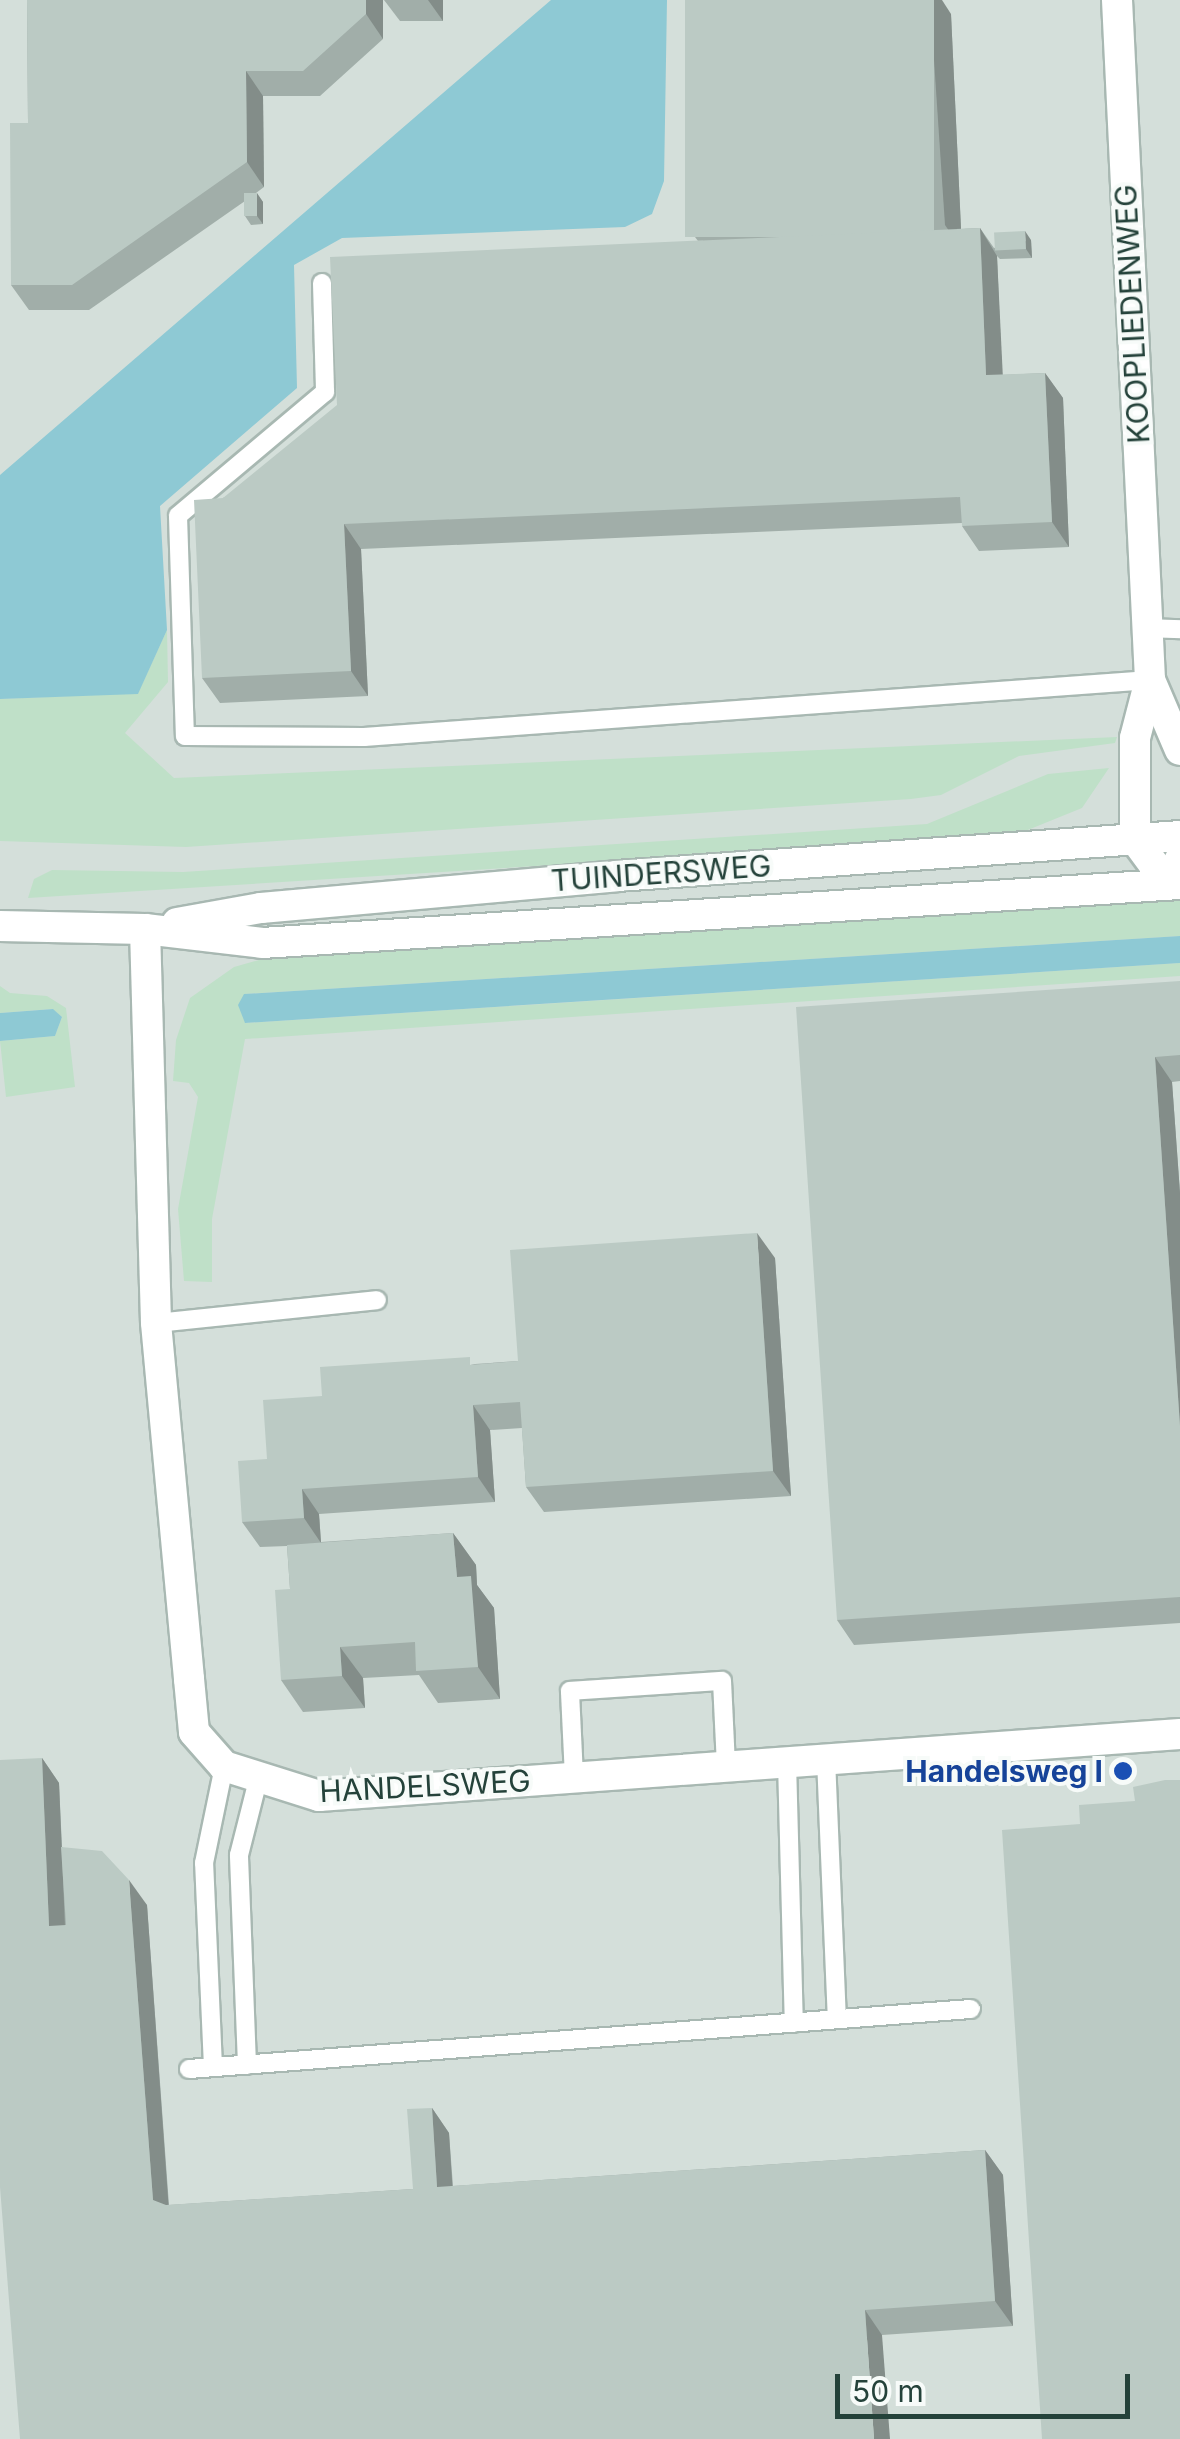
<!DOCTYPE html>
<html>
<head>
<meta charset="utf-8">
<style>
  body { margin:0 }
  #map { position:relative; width:1180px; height:2439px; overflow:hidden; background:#e6efeb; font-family:Inter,sans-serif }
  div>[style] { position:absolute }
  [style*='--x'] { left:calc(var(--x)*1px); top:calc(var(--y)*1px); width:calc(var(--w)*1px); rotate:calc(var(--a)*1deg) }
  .built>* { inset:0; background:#d4dfda; transform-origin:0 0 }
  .green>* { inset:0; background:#bfe0c8 }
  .water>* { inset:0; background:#8ec9d4 }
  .roads { filter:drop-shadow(2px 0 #a8b8b2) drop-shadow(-2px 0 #a8b8b2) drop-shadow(0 2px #a8b8b2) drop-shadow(0 -2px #a8b8b2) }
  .service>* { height:18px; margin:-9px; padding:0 9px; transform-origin:9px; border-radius:9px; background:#fff }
  .minor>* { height:30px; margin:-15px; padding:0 15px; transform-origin:15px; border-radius:15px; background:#fff }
  .secondary>* { height:30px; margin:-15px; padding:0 15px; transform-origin:15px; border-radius:15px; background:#fff }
  .wall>* { inset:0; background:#a1aea9 }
  .shaded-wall>* { inset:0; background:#838d89 }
  .building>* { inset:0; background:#bbcac4; transform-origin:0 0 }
  .dots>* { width:28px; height:28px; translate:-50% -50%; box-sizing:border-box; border:5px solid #f7fbf9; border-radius:50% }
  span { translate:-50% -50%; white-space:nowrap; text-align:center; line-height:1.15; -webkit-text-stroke:8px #f7fbf9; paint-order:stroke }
  .street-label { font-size:30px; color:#24423a }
  .transit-label { font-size:30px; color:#164399; font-weight:700 }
  .right { translate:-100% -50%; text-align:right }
  .scale { position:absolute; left:835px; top:2374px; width:295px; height:45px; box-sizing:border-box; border:5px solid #24423a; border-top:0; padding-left:12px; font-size:30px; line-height:35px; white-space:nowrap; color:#24423a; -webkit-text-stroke:8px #f7fbf9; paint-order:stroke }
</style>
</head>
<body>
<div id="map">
  <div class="built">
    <i style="left:0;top:0;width:1180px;height:2439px"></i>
  </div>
  <div class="green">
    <i style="clip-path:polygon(167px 630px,168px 682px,125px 733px,174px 778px,1117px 737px,1115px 743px,1019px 756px,941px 795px,911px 799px,186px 847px,0 841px,0 699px,138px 693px)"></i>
    <i style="clip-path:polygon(1109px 768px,1082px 808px,1013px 836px,28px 898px,34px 879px,52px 870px,183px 872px,927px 824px,1048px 774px)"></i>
    <i style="clip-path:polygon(1180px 898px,1180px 936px,245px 994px,239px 1005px,246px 1023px,1180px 963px,1180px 976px,245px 1039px,212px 1219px,212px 1282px,184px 1281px,178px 1209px,198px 1097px,189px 1083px,173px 1081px,176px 1040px,190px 998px,234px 967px,259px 960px)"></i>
    <i style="clip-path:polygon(0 986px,10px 993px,47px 996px,66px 1008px,75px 1087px,6px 1097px,0 1041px,55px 1036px,62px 1017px,52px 1009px,0 1013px)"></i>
  </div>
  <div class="water">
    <i style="clip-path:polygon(551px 0,667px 0,664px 181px,652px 214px,625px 227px,342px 238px,294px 265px,297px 388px,160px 506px,167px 630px,138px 694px,0 699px,0 475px)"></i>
    <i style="clip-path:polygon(1180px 936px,1180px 963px,245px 1023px,238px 1005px,244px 994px)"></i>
    <i style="clip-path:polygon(53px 1009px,62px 1017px,55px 1036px,0 1041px,0 1013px)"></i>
  </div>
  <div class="roads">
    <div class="service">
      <i style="--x:322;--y:283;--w:109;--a:88.4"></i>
      <i style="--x:325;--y:392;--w:192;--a:139.9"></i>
      <i style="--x:178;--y:516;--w:220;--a:88.2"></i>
      <i style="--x:185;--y:736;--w:179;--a:0.3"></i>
      <i style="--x:364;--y:737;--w:788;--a:-4.15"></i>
      <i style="--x:1146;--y:628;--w:34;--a:2"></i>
      <i style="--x:156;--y:1323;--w:222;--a:-5.9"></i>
      <i style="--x:826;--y:1759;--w:260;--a:87.6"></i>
      <i style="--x:787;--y:1762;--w:261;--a:88.5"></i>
      <i style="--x:574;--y:1777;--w:86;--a:-92.7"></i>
      <i style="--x:570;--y:1691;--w:152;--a:-3.8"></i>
      <i style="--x:722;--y:1681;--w:85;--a:87.3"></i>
      <i style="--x:247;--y:2065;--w:210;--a:-92.2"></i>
      <i style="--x:239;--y:1855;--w:77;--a:-75.8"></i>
      <i style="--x:213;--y:2067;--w:204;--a:-92.5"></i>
      <i style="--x:204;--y:1863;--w:99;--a:-78.3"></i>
      <i style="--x:189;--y:2069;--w:784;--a:-4.39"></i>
    </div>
    <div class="minor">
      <i style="--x:1117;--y:0;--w:681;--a:87.22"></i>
      <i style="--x:1150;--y:680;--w:60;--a:104.5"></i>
      <i style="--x:1135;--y:738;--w:101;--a:90"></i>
      <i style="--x:1135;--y:839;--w:56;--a:53.7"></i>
      <i style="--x:1168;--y:884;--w:28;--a:-64"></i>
      <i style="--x:1150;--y:680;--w:76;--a:66.8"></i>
      <i style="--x:145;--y:929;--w:394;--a:88.4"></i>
      <i style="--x:156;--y:1323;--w:358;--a:84.7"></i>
      <i style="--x:189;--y:1679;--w:53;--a:84.6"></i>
      <i style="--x:194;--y:1732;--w:45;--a:48.6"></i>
      <i style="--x:224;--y:1766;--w:100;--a:17.5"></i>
      <i style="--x:319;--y:1796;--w:863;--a:-4.12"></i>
    </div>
    <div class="secondary">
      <i style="--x:177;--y:923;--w:85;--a:-10.1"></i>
      <i style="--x:261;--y:908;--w:357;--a:-5.1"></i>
      <i style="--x:617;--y:876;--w:564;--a:-4.06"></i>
      <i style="--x:0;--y:926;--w:145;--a:1.2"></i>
      <i style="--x:145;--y:929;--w:118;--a:6.8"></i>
      <i style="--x:262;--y:943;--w:920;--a:-3.68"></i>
    </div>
  </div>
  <div class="wall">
    <i style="clip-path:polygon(27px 0,383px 0,383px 39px,320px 96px,263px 96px,264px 187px,256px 193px,263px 202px,263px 224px,251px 225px,245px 216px,245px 201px,89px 310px,29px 310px,11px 285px,28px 123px)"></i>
    <i style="clip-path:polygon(384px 0,443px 0,443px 21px,400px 21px)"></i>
    <i style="clip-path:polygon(951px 14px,961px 229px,980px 228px,994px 248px,1031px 240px,1032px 258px,1000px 259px,997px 256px,1002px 375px,1045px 373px,1063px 398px,1069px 547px,979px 551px,962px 526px,962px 523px,361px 549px,368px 696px,220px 703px,202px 678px,223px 498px,698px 241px,695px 237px)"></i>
    <i style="clip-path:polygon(1180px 981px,1180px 1081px,1172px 1082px,1180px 1193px,1180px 1623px,854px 1645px,837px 1620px)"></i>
    <i style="clip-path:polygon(775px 1258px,791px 1496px,544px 1512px,526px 1487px,522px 1428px,490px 1430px,495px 1502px,319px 1514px,321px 1542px,453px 1533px,476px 1565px,477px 1585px,494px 1608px,500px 1699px,438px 1703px,419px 1675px,363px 1678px,365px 1708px,303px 1712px,281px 1680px,290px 1589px,287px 1546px,260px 1547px,242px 1522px,267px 1459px,322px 1396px,475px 1364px,518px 1361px)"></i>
    <i style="clip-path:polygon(42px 1758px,59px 1783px,62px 1847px,147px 1905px,169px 2205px,413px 2189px,432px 2108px,449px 2133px,453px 2186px,985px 2150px,1003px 2175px,1013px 2326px,882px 2335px,20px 2439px)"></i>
  </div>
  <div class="shaded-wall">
    <i style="clip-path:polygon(366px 0,383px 0,383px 39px,366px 14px)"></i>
    <i style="clip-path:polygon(428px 0,443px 0,443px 21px)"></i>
    <i style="clip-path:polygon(930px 0,942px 0,951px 14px,962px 250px,945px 225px)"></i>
    <i style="clip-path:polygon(246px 71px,263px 96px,264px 187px,247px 162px)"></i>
    <i style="clip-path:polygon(257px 193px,263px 202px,263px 224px,257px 216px)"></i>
    <i style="clip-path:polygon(980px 228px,997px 256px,1004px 400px,986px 375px)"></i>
    <i style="clip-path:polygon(1025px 231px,1031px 240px,1032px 258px,1026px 249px)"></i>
    <i style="clip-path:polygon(1045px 373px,1063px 398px,1069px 547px,1052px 522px)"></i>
    <i style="clip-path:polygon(344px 524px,361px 549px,368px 696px,351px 671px)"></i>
    <i style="clip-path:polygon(1155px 1057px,1172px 1082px,1180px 1193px,1180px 1426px)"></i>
    <i style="clip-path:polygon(757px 1233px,775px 1258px,791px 1496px,773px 1471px)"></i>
    <i style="clip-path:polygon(473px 1405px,490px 1430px,495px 1502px,478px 1477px)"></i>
    <i style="clip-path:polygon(302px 1489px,319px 1514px,321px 1543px,304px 1518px)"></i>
    <i style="clip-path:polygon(453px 1533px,476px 1565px,477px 1585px,494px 1608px,500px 1699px,478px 1667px,457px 1577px)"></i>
    <i style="clip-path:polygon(340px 1647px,363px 1678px,365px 1708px,342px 1676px)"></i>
    <i style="clip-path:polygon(42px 1758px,59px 1783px,66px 1951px,49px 1926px)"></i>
    <i style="clip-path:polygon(129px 1880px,147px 1905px,170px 2226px,153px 2200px)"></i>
    <i style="clip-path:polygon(432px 2108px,449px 2133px,454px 2212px,437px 2187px)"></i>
    <i style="clip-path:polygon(985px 2150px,1003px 2175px,1013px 2326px,995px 2301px)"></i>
    <i style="clip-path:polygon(865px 2310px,882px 2335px,890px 2439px,874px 2439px)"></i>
  </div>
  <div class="building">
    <i style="clip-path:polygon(27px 0,366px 0,366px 14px,303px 71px,246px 71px,247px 162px,72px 285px,11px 285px,10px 123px,28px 123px)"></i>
    <i style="left:685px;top:0;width:249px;height:237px"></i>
    <i style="left:257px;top:193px;width:23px;height:13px;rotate:90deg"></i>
    <i style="clip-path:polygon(980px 228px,986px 375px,1045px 373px,1052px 522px,962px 526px,960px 497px,344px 524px,351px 671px,202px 678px,194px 500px,223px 498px,337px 405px,330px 257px)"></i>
    <i style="left:1025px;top:231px;width:18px;height:31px;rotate:87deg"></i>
    <i style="clip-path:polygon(1180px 981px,1180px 1055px,1155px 1057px,1180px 1426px,1180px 1597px,837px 1620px,796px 1007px)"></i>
    <i style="clip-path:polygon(757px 1233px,773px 1471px,526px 1487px,520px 1402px,473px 1405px,478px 1477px,302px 1489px,304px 1518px,242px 1522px,238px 1461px,267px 1459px,263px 1400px,322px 1396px,320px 1367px,470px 1357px,470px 1365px,518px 1361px,510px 1250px)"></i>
    <i style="clip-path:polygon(453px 1533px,457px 1577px,471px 1576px,478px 1667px,416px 1671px,415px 1642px,340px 1647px,342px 1676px,281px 1680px,275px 1590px,290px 1589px,287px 1545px)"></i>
    <i style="clip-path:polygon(42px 1758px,49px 1926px,66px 1925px,61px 1847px,102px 1851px,129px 1880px,153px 2200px,166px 2205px,413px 2189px,407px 2109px,432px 2108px,437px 2187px,985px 2150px,995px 2301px,865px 2310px,874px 2439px,20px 2439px,0 2187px,0 1760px)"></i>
    <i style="clip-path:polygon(1165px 1780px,1180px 1780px,1180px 2439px,1042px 2439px,1002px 1830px,1080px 1824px,1079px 1805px,1135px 1801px,1133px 1787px)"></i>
  </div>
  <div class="dots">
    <i style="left:1123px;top:1771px;background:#1a4fb4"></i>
  </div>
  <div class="street-label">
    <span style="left:1132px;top:314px;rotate:-93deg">KOOPLIEDENWEG</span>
    <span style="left:661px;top:873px;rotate:-4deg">TUINDERSWEG</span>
    <span style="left:425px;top:1786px;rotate:-3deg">HANDELSWEG</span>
  </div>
  <div class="transit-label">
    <span class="right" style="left:1103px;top:1771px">Handelsweg I</span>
  </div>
  <div class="scale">50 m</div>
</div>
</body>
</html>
